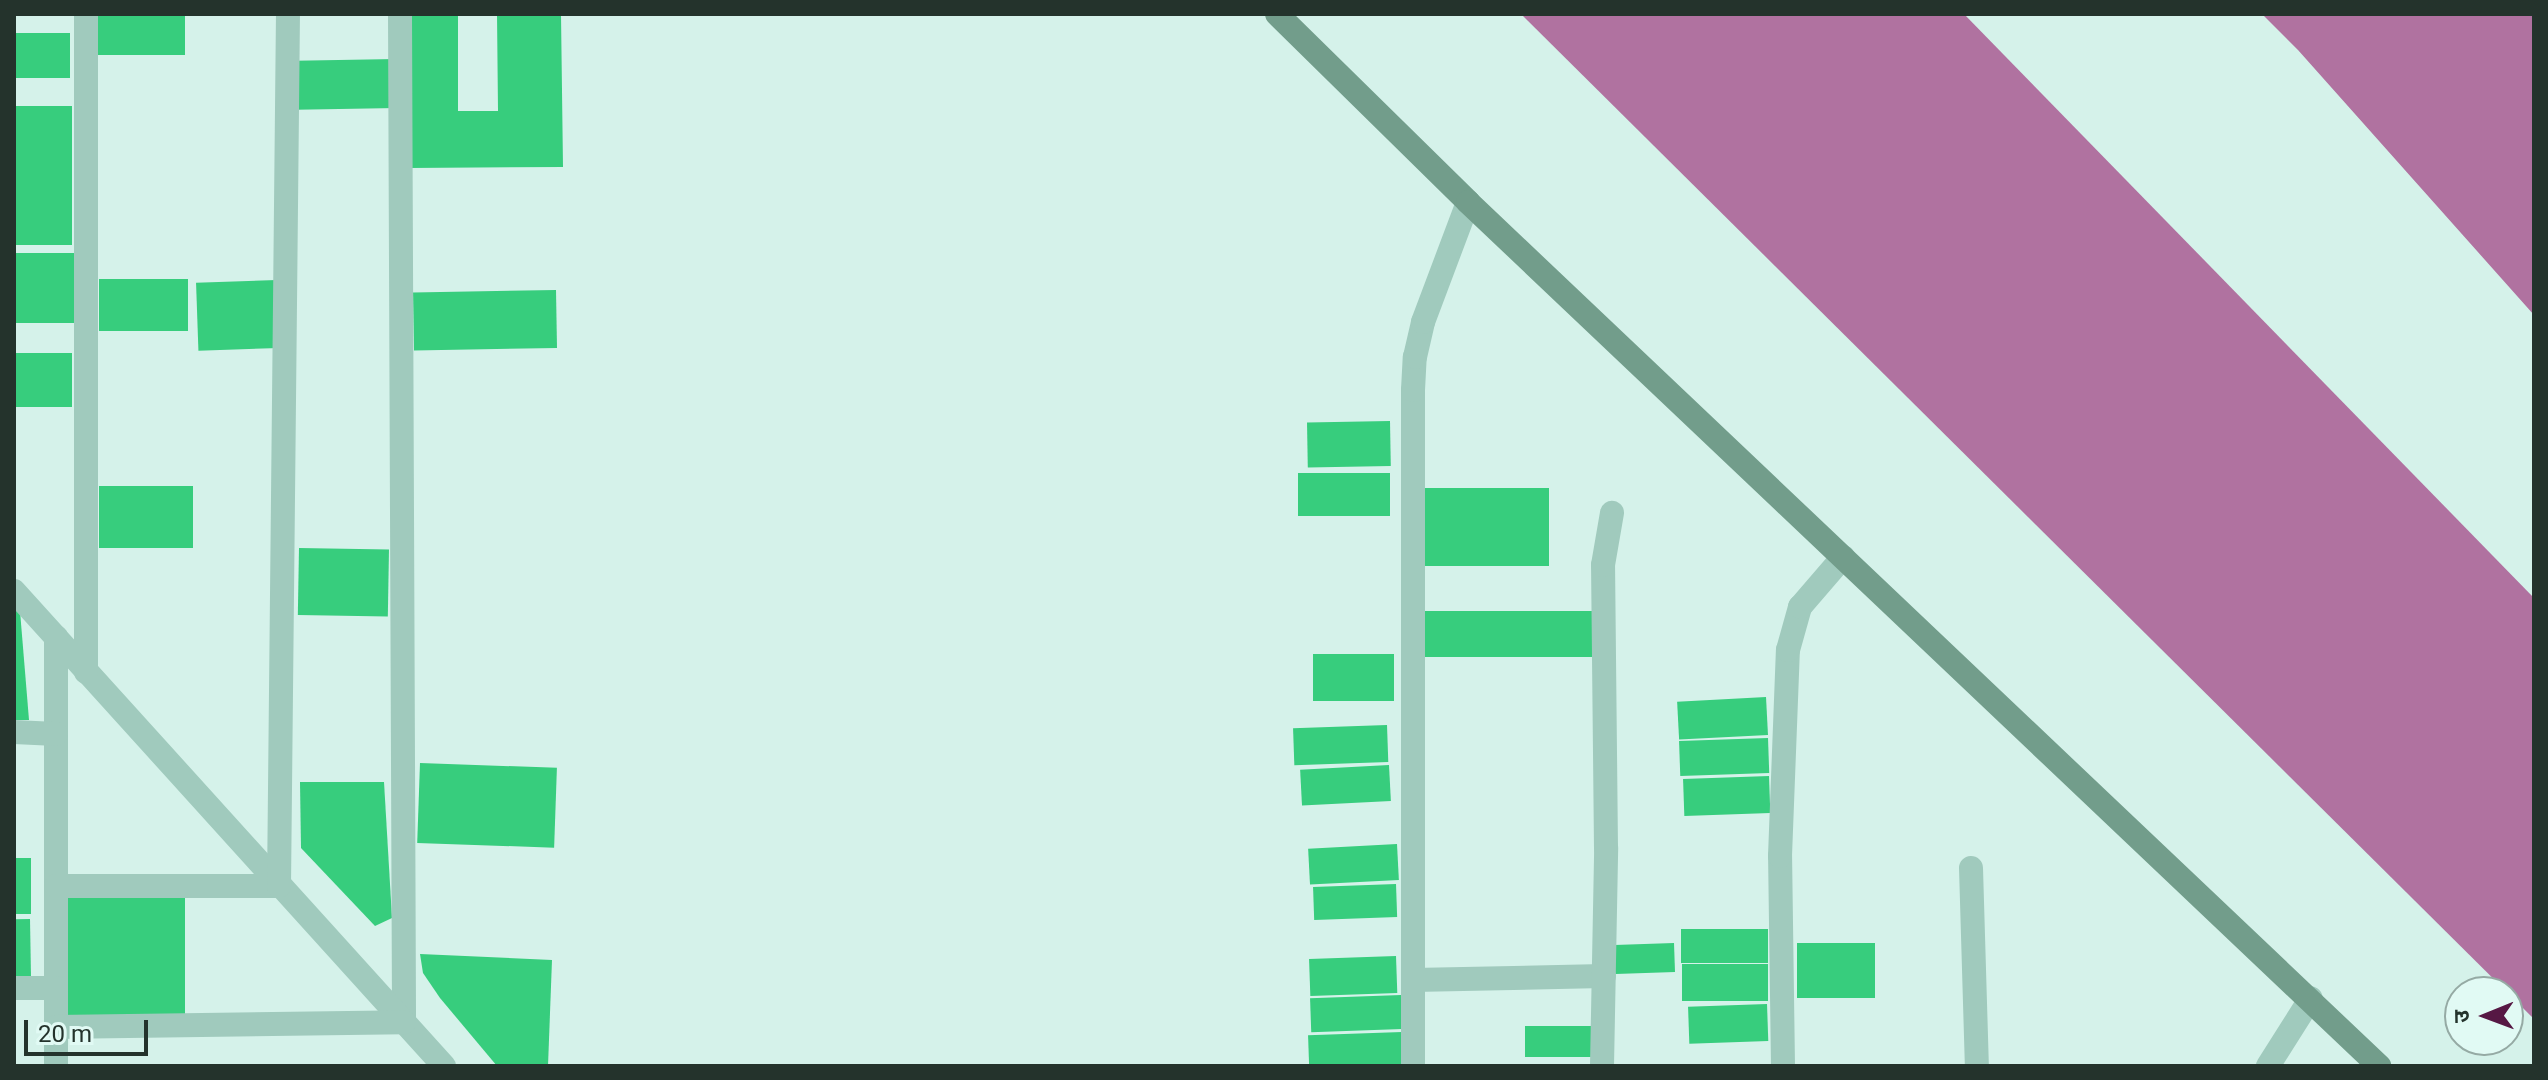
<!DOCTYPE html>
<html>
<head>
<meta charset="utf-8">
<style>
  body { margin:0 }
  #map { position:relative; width:2548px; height:1080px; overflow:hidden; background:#d5f2ea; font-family:Roboto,"Noto Sans Devanagari",sans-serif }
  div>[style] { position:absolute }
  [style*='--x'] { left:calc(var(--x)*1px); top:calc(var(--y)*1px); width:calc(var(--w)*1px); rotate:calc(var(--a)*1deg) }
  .water>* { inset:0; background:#b072a0 }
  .building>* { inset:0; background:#37cd7d; transform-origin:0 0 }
  .street>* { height:24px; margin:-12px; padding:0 12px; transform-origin:12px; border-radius:12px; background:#a0cabd }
  .secondary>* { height:24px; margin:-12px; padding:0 12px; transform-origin:12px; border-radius:12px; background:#729d8b }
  span { translate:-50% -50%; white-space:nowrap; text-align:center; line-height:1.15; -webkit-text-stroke:6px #e1faf4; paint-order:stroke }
  .frame { position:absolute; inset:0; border:16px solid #24332c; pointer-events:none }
  .north { position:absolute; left:2444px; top:976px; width:80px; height:80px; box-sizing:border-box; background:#e1faf4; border:2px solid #95aaa4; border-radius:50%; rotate:269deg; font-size:22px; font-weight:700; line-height:32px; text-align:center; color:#24332c }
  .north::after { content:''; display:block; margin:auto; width:28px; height:36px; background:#561844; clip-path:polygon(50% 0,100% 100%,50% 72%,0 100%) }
  .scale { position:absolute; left:24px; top:1020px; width:124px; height:36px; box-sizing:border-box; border:4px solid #24332c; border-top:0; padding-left:10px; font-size:24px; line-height:28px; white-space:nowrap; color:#24332c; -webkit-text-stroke:6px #e1faf4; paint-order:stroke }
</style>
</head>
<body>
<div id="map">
  <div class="water">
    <i style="clip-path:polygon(1521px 14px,1964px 14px,2534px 598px,2534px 1019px)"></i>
    <i style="clip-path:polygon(2262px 14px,2534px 14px,2534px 315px,2298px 50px)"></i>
  </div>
  <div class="building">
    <i style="left:92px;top:14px;width:93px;height:41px"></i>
    <i style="clip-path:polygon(407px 14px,458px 14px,458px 111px,498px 111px,497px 14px,561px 14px,563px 167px,408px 168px)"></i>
    <i style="left:70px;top:33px;width:45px;height:56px;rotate:90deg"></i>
    <i style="left:396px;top:59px;width:49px;height:101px;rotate:89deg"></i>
    <i style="left:72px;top:106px;width:139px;height:58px;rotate:90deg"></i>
    <i style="left:78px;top:253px;width:70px;height:64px;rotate:90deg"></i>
    <i style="left:99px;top:279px;width:89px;height:52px"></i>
    <i style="left:277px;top:280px;width:68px;height:81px;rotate:88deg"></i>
    <i style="left:556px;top:290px;width:58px;height:143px;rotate:89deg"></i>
    <i style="left:14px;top:353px;width:58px;height:54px"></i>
    <i style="left:1390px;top:421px;width:45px;height:83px;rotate:89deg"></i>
    <i style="left:1390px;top:473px;width:43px;height:92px;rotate:90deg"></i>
    <i style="left:99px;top:486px;width:94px;height:62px"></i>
    <i style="left:1549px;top:488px;width:78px;height:124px;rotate:90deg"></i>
    <i style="left:299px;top:548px;width:90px;height:67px;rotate:1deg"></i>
    <i style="clip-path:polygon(14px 604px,20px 611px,29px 720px,14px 720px)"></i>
    <i style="left:1422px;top:611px;width:170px;height:46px"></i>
    <i style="left:1394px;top:654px;width:47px;height:81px;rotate:90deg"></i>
    <i style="left:1766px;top:697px;width:38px;height:89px;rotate:87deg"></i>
    <i style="left:1387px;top:725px;width:37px;height:94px;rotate:88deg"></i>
    <i style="left:1768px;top:738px;width:35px;height:89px;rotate:88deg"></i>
    <i style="left:420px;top:763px;width:137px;height:80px;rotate:2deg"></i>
    <i style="left:1389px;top:765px;width:36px;height:89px;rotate:87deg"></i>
    <i style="left:1769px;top:776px;width:37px;height:86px;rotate:88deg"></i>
    <i style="clip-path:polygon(300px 782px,384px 782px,392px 918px,375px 926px,301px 848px)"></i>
    <i style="left:1397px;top:844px;width:36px;height:89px;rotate:87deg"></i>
    <i style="left:14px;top:858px;width:17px;height:56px"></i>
    <i style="left:1396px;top:884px;width:33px;height:83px;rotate:88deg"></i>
    <i style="left:185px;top:894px;width:122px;height:123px;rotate:90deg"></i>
    <i style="left:30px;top:919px;width:59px;height:16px;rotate:89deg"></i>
    <i style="left:1768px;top:929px;width:34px;height:87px;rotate:90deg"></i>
    <i style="left:1674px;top:943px;width:29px;height:67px;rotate:88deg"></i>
    <i style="left:1875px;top:943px;width:55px;height:78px;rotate:90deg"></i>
    <i style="clip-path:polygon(420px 954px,552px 960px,548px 1066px,497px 1066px,440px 998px,423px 973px)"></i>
    <i style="left:1396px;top:956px;width:37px;height:87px;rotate:88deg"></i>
    <i style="left:1768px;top:964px;width:37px;height:86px;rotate:90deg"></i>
    <i style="left:1401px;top:995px;width:34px;height:91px;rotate:88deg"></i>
    <i style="left:1767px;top:1004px;width:37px;height:79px;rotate:88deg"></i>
    <i style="left:1595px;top:1026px;width:31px;height:70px;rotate:90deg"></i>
    <i style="left:1402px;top:1032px;width:34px;height:94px;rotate:88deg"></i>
  </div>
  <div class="street">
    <i style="--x:400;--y:14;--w:1008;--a:89.77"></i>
    <i style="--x:14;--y:591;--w:641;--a:47.85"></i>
    <i style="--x:56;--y:637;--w:429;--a:90"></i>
    <i style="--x:86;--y:672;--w:658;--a:-90"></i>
    <i style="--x:14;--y:732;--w:42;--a:2.7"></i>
    <i style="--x:1971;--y:868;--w:198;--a:88.3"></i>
    <i style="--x:56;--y:886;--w:223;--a:0"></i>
    <i style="--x:279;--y:886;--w:872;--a:-89.41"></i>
    <i style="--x:1413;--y:980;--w:191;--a:-1.2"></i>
    <i style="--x:14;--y:988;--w:42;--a:0"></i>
    <i style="--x:56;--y:1027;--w:348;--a:-0.8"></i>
    <i style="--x:1413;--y:1066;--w:676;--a:-90"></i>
    <i style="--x:1413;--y:390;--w:33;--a:-87"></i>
    <i style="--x:1415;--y:357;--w:36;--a:-77"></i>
    <i style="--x:1423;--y:322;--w:128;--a:-69.4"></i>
    <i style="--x:1602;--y:1066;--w:218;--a:-88.9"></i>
    <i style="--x:1606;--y:848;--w:283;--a:-90.6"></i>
    <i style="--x:1603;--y:565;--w:53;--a:-80.2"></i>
    <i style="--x:1783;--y:1066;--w:210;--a:-90.8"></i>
    <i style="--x:1780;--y:856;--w:206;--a:-87.8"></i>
    <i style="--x:1788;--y:650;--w:45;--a:-74.4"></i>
    <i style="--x:1800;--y:607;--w:66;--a:-49.3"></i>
    <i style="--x:2268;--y:1066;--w:80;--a:-57.7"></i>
  </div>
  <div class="secondary">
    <i style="--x:1277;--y:14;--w:268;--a:44.5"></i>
    <i style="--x:1468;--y:202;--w:1256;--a:43.48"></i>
  </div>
  <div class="frame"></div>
  <div class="north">उ</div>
  <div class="scale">20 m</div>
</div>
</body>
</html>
